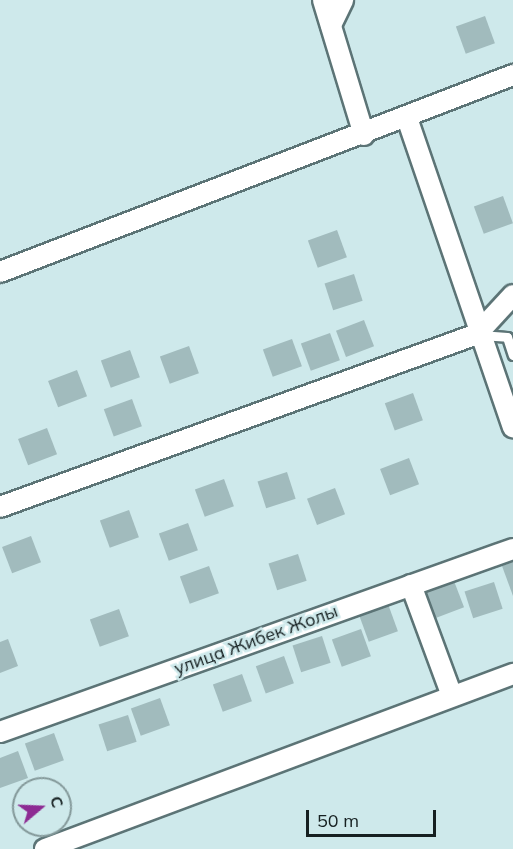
<!DOCTYPE html>
<html>
<head>
<meta charset="utf-8">
<style>
  body { margin:0 }
  #map { position:relative; width:513px; height:849px; overflow:hidden; background:#cee9eb; font-family:Mulish,sans-serif }
  div>[style] { position:absolute }
  [style*='--x'] { left:calc(var(--x)*1px); top:calc(var(--y)*1px); width:calc(var(--w)*1px); rotate:calc(var(--a)*1deg) }
  .building>* { inset:0; background:#a1bbbd; transform-origin:0 0 }
  .roads { filter:drop-shadow(2px 0 #5c7476) drop-shadow(-2px 0 #5c7476) drop-shadow(0 2px #5c7476) drop-shadow(0 -2px #5c7476) }
  .service>* { height:9px; margin:-4.5px; padding:0 4.5px; transform-origin:4.5px; border-radius:4.5px; background:#fff }
  .minor>* { height:20px; margin:-10px; padding:0 10px; transform-origin:10px; border-radius:10px; background:#fff }
  span { translate:-50% -50%; white-space:nowrap; text-align:center; line-height:1.15; -webkit-text-stroke:5px #cee9eb; paint-order:stroke }
  .street-label { font-size:18px; color:#162021 }
  .north { position:absolute; left:12px; top:777px; width:60px; height:60px; box-sizing:border-box; background:#cee9eb; border:2px solid #84999a; border-radius:50%; rotate:71deg; font-size:16px; font-weight:700; line-height:24px; text-align:center; color:#162021 }
  .north::after { content:''; display:block; margin:auto; width:21px; height:27px; background:#8d2b93; clip-path:polygon(50% 0,100% 100%,50% 72%,0 100%) }
  .scale { position:absolute; left:306px; top:810px; width:130px; height:27px; box-sizing:border-box; border:3px solid #162021; border-top:0; padding-left:8px; font-size:18px; line-height:21px; white-space:nowrap; color:#162021; -webkit-text-stroke:4px #cee9eb; paint-order:stroke }
</style>
</head>
<body>
<div id="map">
  <div class="building">
    <i style="left:485px;top:16px;width:29px;height:31px;rotate:70deg"></i>
    <i style="left:503px;top:196px;width:29px;height:31px;rotate:70deg"></i>
    <i style="left:337px;top:230px;width:29px;height:31px;rotate:70deg"></i>
    <i style="left:354px;top:274px;width:28px;height:31px;rotate:72deg"></i>
    <i style="left:364px;top:320px;width:28px;height:30px;rotate:69deg"></i>
    <i style="left:330px;top:333px;width:29px;height:31px;rotate:70deg"></i>
    <i style="left:292px;top:339px;width:29px;height:31px;rotate:70deg"></i>
    <i style="left:189px;top:346px;width:29px;height:31px;rotate:70deg"></i>
    <i style="left:130px;top:350px;width:29px;height:31px;rotate:70deg"></i>
    <i style="left:77px;top:370px;width:28px;height:31px;rotate:69deg"></i>
    <i style="left:413px;top:393px;width:29px;height:30px;rotate:70deg"></i>
    <i style="left:132px;top:399px;width:29px;height:30px;rotate:70deg"></i>
    <i style="left:47px;top:428px;width:28px;height:31px;rotate:69deg"></i>
    <i style="left:409px;top:458px;width:28px;height:31px;rotate:69deg"></i>
    <i style="left:287px;top:472px;width:28px;height:31px;rotate:72deg"></i>
    <i style="left:224px;top:479px;width:29px;height:31px;rotate:70deg"></i>
    <i style="left:335px;top:488px;width:28px;height:30px;rotate:69deg"></i>
    <i style="left:129px;top:510px;width:29px;height:31px;rotate:70deg"></i>
    <i style="left:188px;top:523px;width:29px;height:31px;rotate:70deg"></i>
    <i style="left:31px;top:536px;width:28px;height:31px;rotate:69deg"></i>
    <i style="left:298px;top:554px;width:28px;height:31px;rotate:72deg"></i>
    <i style="clip-path:polygon(513px 562px,513px 596px,502px 566px)"></i>
    <i style="left:209px;top:566px;width:29px;height:31px;rotate:70deg"></i>
    <i style="left:454px;top:581px;width:28px;height:31px;rotate:69deg"></i>
    <i style="left:494px;top:582px;width:28px;height:31px;rotate:72deg"></i>
    <i style="left:388px;top:604px;width:29px;height:31px;rotate:70deg"></i>
    <i style="left:119px;top:609px;width:29px;height:31px;rotate:70deg"></i>
    <i style="left:361px;top:629px;width:29px;height:31px;rotate:70deg"></i>
    <i style="left:322px;top:636px;width:28px;height:31px;rotate:72deg"></i>
    <i style="clip-path:polygon(8px 639px,18px 666px,0 673px,0 642px)"></i>
    <i style="left:284px;top:656px;width:29px;height:30px;rotate:70deg"></i>
    <i style="left:242px;top:674px;width:29px;height:31px;rotate:70deg"></i>
    <i style="left:160px;top:698px;width:29px;height:31px;rotate:70deg"></i>
    <i style="left:128px;top:715px;width:28px;height:31px;rotate:72deg"></i>
    <i style="left:54px;top:733px;width:29px;height:31px;rotate:70deg"></i>
    <i style="clip-path:polygon(18px 751px,28px 778px,0 788px,0 758px)"></i>
  </div>
  <div class="roads">
    <div class="service">
      <i style="--x:480;--y:335;--w:27;--a:4"></i>
      <i style="--x:507;--y:337;--w:19;--a:72"></i>
    </div>
    <div class="minor">
      <i style="--x:323;--y:0;--w:141;--a:73.1"></i>
      <i style="--x:331;--y:25;--w:28;--a:-64"></i>
      <i style="--x:407;--y:118;--w:327;--a:71.1"></i>
      <i style="--x:0;--y:272;--w:550;--a:-21.01"></i>
      <i style="--x:0;--y:507;--w:507;--a:-19.93"></i>
      <i style="--x:477;--y:334;--w:53;--a:-47.3"></i>
      <i style="--x:411;--y:585;--w:118;--a:69.7"></i>
      <i style="--x:0;--y:732;--w:545;--a:-19.63"></i>
      <i style="--x:45;--y:849;--w:500;--a:-20.5"></i>
    </div>
  </div>
  <div class="street-label">
    <span style="left:256px;top:640px;rotate:-20deg">улица Жибек Жолы</span>
  </div>
  <div class="north">С</div>
  <div class="scale">50 m</div>
</div>
</body>
</html>
